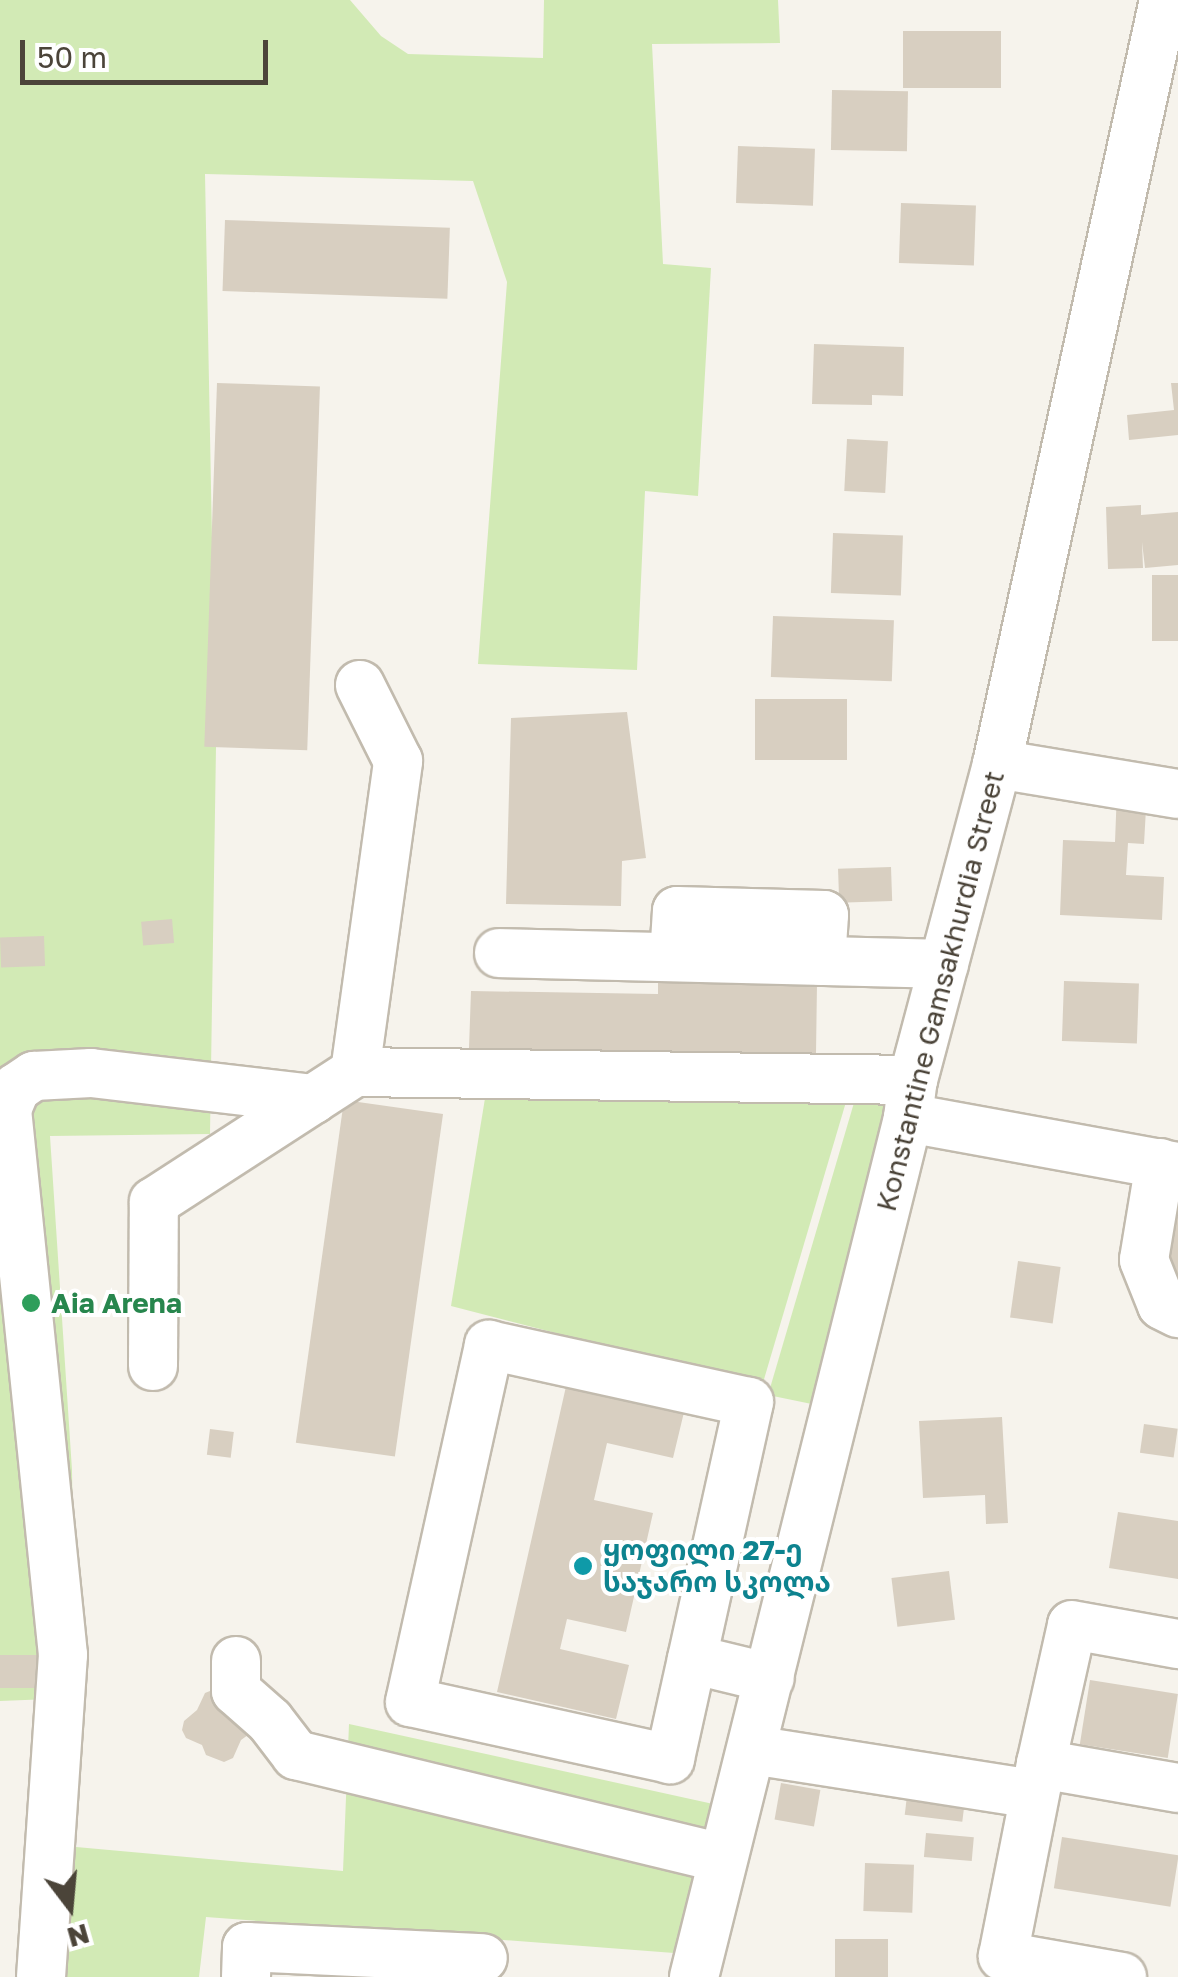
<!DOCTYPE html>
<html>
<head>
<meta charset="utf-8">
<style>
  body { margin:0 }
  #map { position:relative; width:1178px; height:1977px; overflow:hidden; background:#f6f3ec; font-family:"Golos Text","Noto Sans Georgian",sans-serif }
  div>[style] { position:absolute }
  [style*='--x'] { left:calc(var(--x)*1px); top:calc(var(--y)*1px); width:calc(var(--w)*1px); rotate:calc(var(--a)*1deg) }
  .green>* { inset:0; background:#d2eab5 }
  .building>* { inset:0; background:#d8cfc1; transform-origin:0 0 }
  .roads { filter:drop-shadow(2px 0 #c2bbae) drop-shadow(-2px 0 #c2bbae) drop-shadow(0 2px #c2bbae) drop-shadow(0 -2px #c2bbae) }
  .minor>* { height:48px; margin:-24px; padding:0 24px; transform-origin:24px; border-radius:24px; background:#fff }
  .dots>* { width:28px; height:28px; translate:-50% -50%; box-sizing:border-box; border:5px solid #fff; border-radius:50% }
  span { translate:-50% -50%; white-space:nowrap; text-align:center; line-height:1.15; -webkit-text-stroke:8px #fff; paint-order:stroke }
  .street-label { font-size:28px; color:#4b4439 }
  .leisure-label { font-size:28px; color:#27864d; font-weight:700 }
  .left { translate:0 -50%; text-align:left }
  .culture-label { font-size:28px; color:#0d838f; font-weight:700 }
  .north { position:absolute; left:20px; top:1857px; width:100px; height:100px; -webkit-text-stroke:8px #fff; paint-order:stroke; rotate:164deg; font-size:28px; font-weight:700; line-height:40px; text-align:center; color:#4b4439 }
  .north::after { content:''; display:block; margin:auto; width:35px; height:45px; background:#4b4439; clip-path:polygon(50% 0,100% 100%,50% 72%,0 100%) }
  .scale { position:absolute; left:20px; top:40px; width:248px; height:45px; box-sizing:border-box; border:5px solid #4b4439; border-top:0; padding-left:12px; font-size:30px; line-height:35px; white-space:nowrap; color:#4b4439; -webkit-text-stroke:8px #fff; paint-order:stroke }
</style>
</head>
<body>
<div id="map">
  <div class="green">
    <i style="clip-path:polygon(0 0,350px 0,381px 36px,408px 54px,543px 58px,544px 0,778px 0,780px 43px,652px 44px,663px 264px,711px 268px,698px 496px,645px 491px,637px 670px,478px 664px,507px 282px,473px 181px,205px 174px,216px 747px,210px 1134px,50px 1136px,72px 1470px,75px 1698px,0 1701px)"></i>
    <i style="clip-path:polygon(861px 1079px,913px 1080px,836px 1409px,768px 1395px)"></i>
    <i style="clip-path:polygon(488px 1080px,851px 1085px,762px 1386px,451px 1306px)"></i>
    <i style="clip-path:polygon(349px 1724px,736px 1809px,700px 1955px,206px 1917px,199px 1977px,57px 1977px,65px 1846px,343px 1871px)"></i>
  </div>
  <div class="building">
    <i style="left:1001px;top:31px;width:57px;height:98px;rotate:90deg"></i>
    <i style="left:832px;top:90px;width:76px;height:60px;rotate:1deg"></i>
    <i style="left:738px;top:146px;width:77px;height:57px;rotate:2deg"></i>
    <i style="left:901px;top:203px;width:75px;height:60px;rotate:2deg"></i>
    <i style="left:225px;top:220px;width:225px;height:71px;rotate:2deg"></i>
    <i style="clip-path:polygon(814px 344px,904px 347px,903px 396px,872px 395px,872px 405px,812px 404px)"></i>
    <i style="left:217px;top:383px;width:103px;height:364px;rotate:2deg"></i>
    <i style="clip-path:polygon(1171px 383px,1178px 383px,1178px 435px,1129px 440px,1127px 415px,1174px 410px)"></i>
    <i style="left:847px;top:439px;width:41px;height:52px;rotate:3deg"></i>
    <i style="clip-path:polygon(1141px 505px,1141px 515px,1178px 512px,1178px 565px,1145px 568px,1142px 542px,1143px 568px,1108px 569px,1106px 507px)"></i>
    <i style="left:833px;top:533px;width:70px;height:60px;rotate:2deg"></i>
    <i style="left:1178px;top:575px;width:66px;height:26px;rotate:90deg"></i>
    <i style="left:773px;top:616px;width:121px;height:61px;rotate:2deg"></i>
    <i style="left:847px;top:699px;width:61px;height:92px;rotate:90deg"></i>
    <i style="clip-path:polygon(627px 712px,646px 858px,622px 861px,621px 906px,506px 904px,511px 718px)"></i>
    <i style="clip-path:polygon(1117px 790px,1147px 791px,1144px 844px,1128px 843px,1126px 875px,1164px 877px,1162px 920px,1060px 915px,1063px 840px,1115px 842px)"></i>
    <i style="left:891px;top:867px;width:34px;height:53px;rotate:88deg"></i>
    <i style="left:172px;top:919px;width:24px;height:31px;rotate:85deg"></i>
    <i style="left:44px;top:936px;width:30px;height:44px;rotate:88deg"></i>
    <i style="left:1064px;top:981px;width:75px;height:60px;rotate:2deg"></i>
    <i style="clip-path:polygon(658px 982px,817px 984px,816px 1054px,469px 1048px,471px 991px,658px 994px)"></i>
    <i style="left:344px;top:1100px;width:100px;height:346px;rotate:8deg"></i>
    <i style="clip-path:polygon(1173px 1210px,1178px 1211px,1178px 1273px,1163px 1271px)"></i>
    <i style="left:1018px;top:1261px;width:43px;height:57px;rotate:8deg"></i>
    <i style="clip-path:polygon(567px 1382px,685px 1408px,673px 1458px,607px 1443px,594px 1500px,653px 1513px,626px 1632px,567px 1619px,560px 1649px,629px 1665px,616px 1719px,497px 1692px)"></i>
    <i style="clip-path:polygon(1002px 1417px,1008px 1523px,986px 1524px,985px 1495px,923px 1498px,919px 1421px)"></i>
    <i style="left:1144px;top:1424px;width:34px;height:29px;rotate:8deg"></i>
    <i style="left:210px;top:1429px;width:24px;height:26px;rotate:7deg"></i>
    <i style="clip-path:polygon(1118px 1512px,1178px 1521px,1178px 1579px,1109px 1568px)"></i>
    <i style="left:949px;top:1571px;width:49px;height:58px;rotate:83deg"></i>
    <i style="left:45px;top:1655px;width:33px;height:45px;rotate:90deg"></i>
    <i style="left:1090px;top:1680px;width:89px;height:65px;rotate:9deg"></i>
    <i style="clip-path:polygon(215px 1689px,255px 1730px,241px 1740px,233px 1758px,224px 1762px,206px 1755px,202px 1745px,186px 1738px,182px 1730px,184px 1721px,197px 1710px,205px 1693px)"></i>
    <i style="left:781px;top:1783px;width:40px;height:37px;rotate:10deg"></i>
    <i style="left:908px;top:1788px;width:58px;height:27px;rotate:7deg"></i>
    <i style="left:926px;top:1833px;width:48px;height:24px;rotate:5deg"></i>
    <i style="left:1062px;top:1837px;width:118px;height:52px;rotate:9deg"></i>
    <i style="left:865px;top:1863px;width:49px;height:48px;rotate:2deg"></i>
    <i style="left:835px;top:1939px;width:53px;height:38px"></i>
  </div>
  <div class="roads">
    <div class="minor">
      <i style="--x:997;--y:764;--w:183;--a:9.4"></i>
      <i style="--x:499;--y:953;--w:445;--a:1.4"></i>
      <i style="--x:674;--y:957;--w:46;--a:-86.3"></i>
      <i style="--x:677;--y:911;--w:147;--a:1.6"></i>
      <i style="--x:824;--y:915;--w:46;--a:93.7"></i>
      <i style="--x:355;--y:1072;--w:314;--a:-82.1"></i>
      <i style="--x:398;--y:761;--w:85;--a:-116.6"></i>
      <i style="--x:908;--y:1118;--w:274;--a:10.3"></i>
      <i style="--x:1160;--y:1163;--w:98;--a:99.4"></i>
      <i style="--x:1144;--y:1260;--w:48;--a:68.2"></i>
      <i style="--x:1162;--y:1305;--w:18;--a:27"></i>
      <i style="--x:489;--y:1345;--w:266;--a:12.4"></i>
      <i style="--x:749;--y:1402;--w:366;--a:102.5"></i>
      <i style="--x:670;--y:1759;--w:266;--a:-167.6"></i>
      <i style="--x:410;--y:1702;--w:366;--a:-77.5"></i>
      <i style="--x:153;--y:1366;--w:164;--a:-89.7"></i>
      <i style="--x:154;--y:1202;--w:239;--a:-32.9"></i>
      <i style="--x:355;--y:1072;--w:558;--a:0.82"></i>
      <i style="--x:692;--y:1659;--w:80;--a:13.7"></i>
      <i style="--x:236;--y:1661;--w:30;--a:90"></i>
      <i style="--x:236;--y:1691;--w:45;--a:41.4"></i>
      <i style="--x:270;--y:1721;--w:43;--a:52.6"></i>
      <i style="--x:296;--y:1755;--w:439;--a:13.6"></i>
      <i style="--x:752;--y:1750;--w:284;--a:8.9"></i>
      <i style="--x:1041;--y:1764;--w:142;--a:-77.4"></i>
      <i style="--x:1072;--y:1625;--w:108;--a:10.2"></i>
      <i style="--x:41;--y:1977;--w:323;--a:-86.1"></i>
      <i style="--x:63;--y:1655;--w:549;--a:-95.86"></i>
      <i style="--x:7;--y:1109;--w:23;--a:-67"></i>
      <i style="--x:16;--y:1088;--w:22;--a:-34"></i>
      <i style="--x:34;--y:1076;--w:57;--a:-3"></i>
      <i style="--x:91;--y:1073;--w:224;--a:6.7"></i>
      <i style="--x:246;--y:1977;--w:30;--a:-88"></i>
      <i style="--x:247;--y:1947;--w:236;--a:2.7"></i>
      <i style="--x:694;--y:1977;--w:885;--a:-76.01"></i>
      <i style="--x:908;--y:1118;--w:38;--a:-83"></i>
      <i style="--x:913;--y:1080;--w:327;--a:-75.1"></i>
      <i style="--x:997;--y:764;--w:782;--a:-77.67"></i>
      <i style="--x:1122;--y:1977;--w:121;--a:-170"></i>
      <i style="--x:1003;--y:1956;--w:196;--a:-78.8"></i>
      <i style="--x:1041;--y:1764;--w:139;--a:9.9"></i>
    </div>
  </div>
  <div class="dots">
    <i style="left:31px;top:1303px;background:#2e9e5b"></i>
    <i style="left:583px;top:1566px;background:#0f9aa8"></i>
  </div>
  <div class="street-label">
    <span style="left:940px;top:991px;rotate:-76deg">Konstantine Gamsakhurdia Street</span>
  </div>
  <div class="leisure-label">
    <span class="left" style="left:51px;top:1303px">Aia Arena</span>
  </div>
  <div class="culture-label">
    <span class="left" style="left:603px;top:1566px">ყოფილი 27-ე<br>საჯარო სკოლა</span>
  </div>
  <div class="north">N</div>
  <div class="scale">50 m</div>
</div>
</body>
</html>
